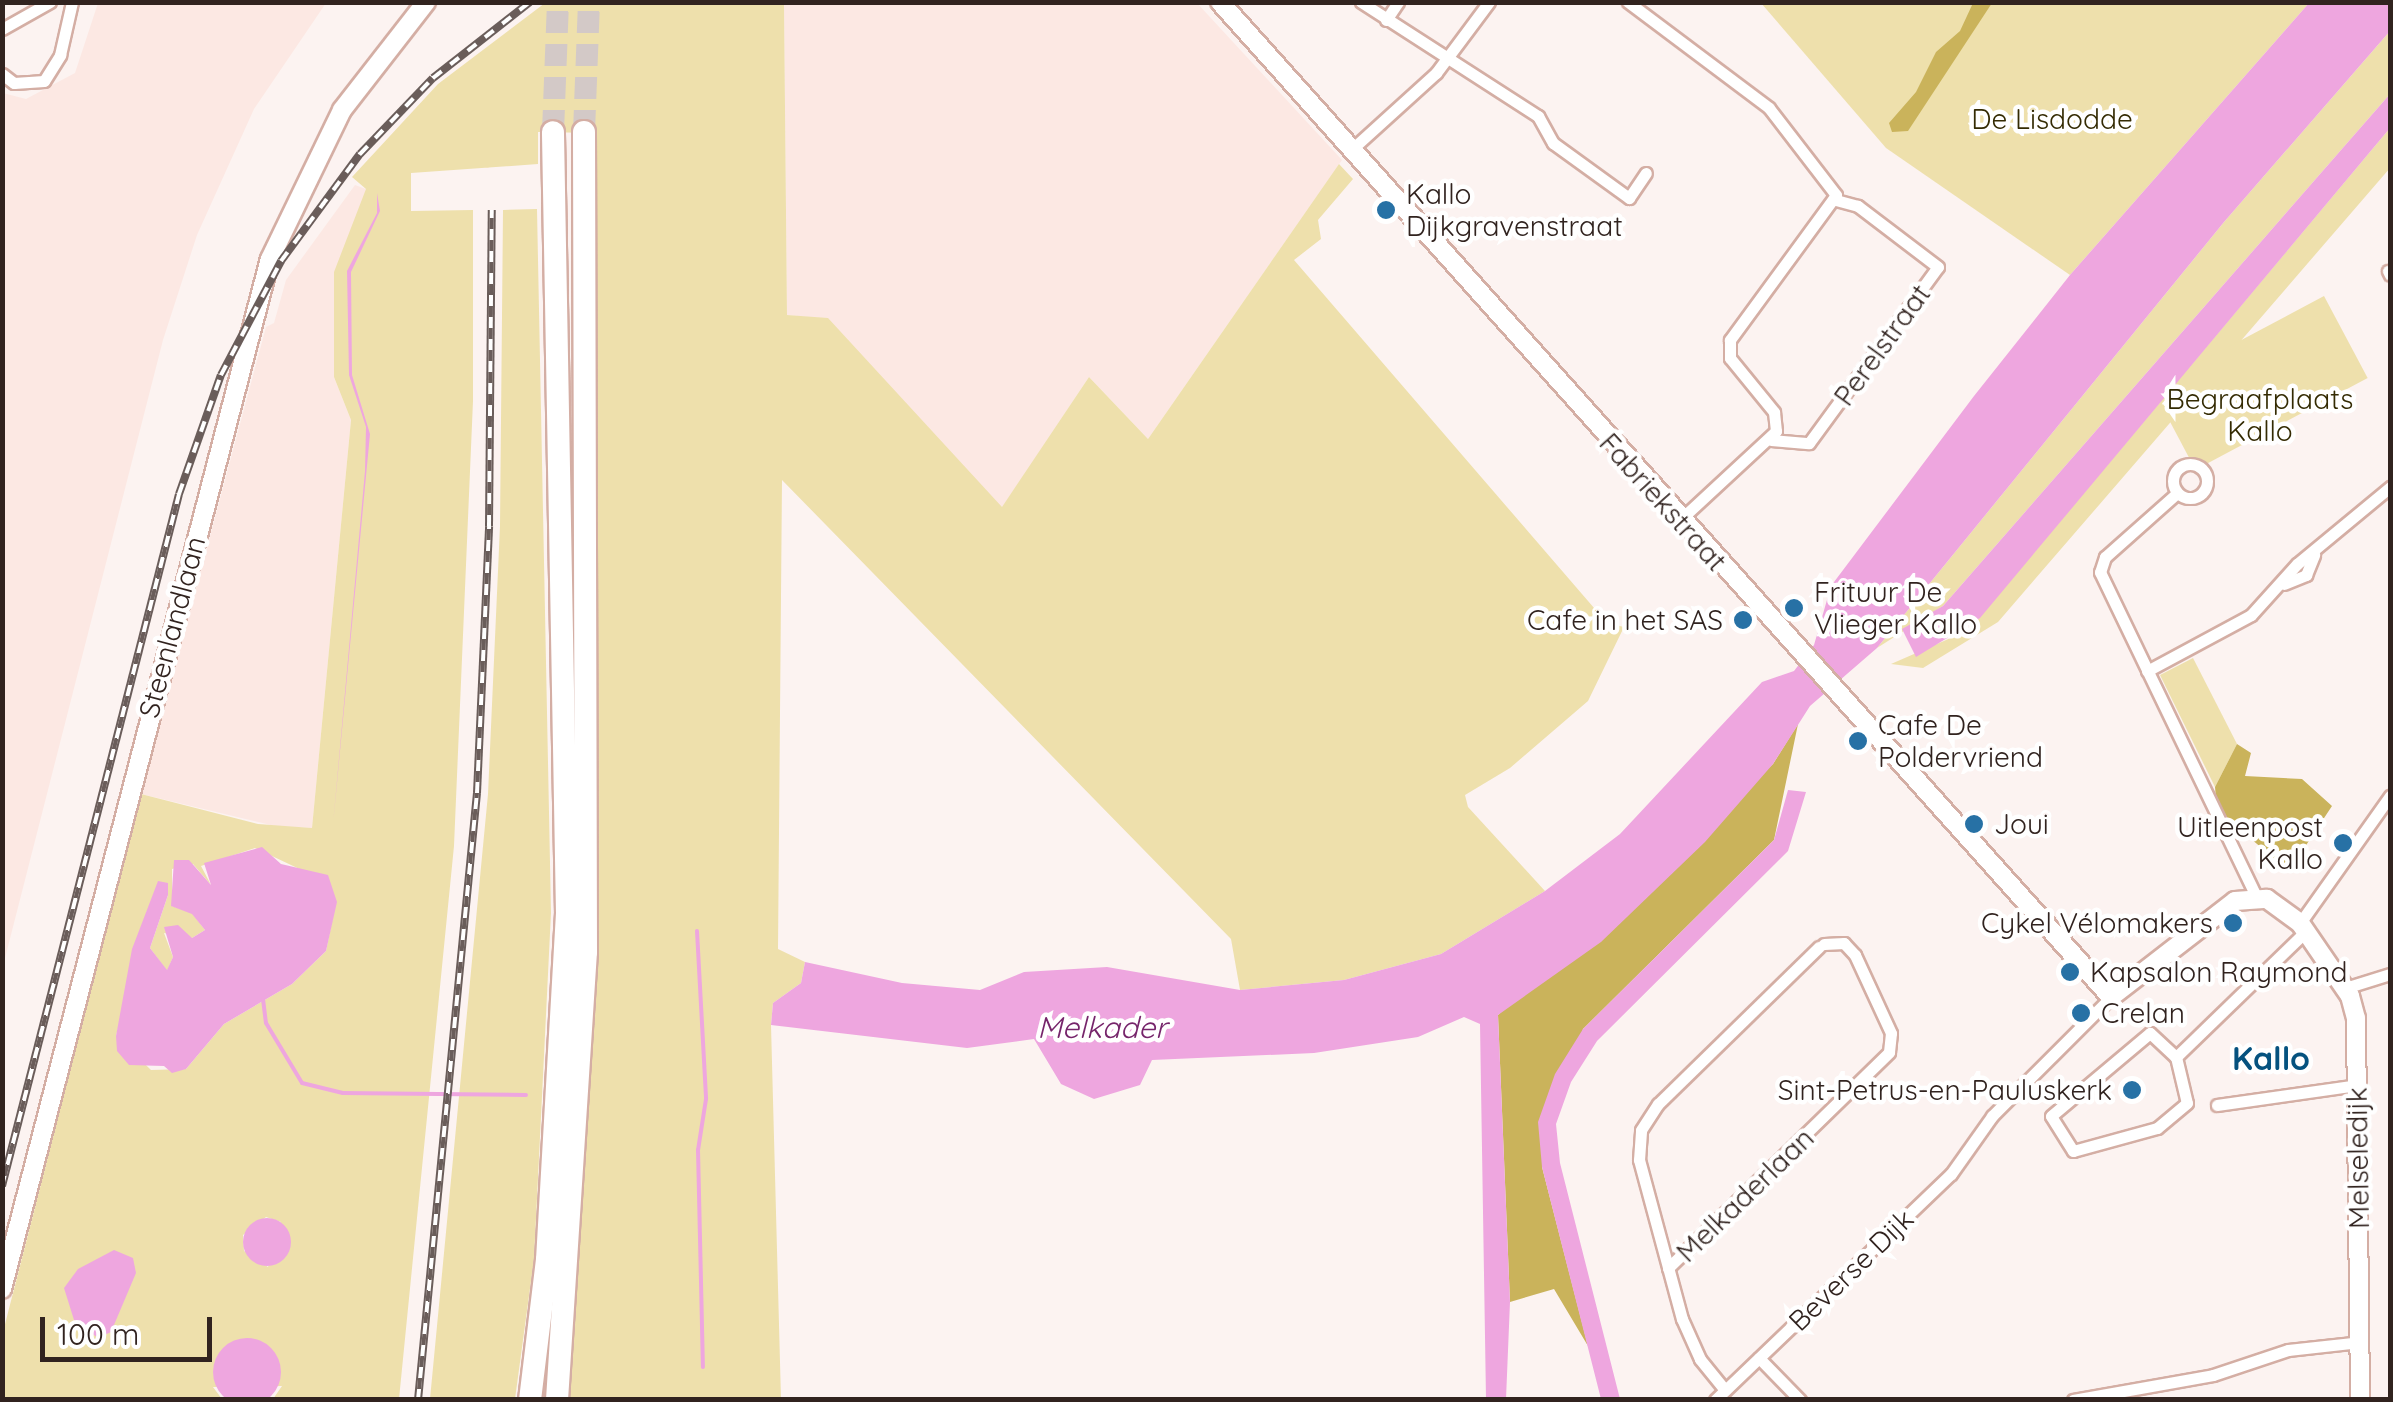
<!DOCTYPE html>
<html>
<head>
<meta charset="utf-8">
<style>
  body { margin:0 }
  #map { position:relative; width:2393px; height:1402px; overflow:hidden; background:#fcf3f1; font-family:Quicksand,sans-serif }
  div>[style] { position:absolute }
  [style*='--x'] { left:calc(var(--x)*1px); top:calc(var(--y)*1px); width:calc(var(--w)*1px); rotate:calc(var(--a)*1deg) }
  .built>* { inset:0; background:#fce8e3 }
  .green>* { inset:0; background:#eee0ac; transform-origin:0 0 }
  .forest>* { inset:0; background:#cab35b }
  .water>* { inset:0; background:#eea6df }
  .round { border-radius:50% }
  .stream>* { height:4px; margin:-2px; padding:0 2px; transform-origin:2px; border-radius:2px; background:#eea6df }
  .highway-tunnel>* { height:22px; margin-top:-11px; transform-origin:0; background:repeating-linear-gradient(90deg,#d3c9c7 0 22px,transparent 0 33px) }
  .roads { filter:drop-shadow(2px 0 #d4aea4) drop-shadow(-2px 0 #d4aea4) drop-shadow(0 2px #d4aea4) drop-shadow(0 -2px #d4aea4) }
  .street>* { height:11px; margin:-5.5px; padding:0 5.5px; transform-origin:5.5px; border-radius:5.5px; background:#fff }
  .street>.ring { margin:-5.5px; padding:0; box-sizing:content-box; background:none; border:11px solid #fff; border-radius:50% }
  .secondary>* { height:18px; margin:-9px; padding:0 9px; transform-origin:9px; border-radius:9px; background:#fff }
  .highway>* { height:22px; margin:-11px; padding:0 11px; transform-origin:11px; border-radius:11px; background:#fff }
  .rail>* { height:8px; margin-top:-4px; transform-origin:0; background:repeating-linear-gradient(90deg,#fff 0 11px,#6a5d5a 0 22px); box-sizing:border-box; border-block:2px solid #6a5d5a }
  .dots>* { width:28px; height:28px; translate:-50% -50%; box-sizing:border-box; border:5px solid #fff; border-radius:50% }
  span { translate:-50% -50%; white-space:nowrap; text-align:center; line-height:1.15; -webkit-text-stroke:9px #fff; paint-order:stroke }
  .park-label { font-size:28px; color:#342b03 }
  .poi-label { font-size:28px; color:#31231f }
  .left { translate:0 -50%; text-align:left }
  .right { translate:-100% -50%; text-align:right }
  .street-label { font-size:28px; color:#31231f }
  .water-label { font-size:30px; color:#76256b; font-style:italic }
  .quarter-label { font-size:32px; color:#05527f; font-weight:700 }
  .frame { position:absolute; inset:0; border:5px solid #31231f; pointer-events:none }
  .scale { position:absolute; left:40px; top:1317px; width:172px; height:45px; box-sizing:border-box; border:5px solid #31231f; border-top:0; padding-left:12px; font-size:30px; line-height:35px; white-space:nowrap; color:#31231f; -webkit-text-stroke:8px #fff; paint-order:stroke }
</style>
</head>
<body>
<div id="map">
  <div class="built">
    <i style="clip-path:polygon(98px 3px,326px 3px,254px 109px,197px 235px,163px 340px,3px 966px,3px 93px,26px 99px,75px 73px)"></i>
    <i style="clip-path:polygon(784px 3px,1197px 3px,1342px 160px,1148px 439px,1089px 377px,1002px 508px,828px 319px,787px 315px)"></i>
    <i style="clip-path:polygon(355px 185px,366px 189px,364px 208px,334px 377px,351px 420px,312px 828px,275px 826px,141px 794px,266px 327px,274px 323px,286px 280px)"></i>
  </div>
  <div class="green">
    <i style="clip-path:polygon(evenodd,545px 3px,784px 3px,787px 315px,828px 318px,1002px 507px,1089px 377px,1148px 439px,1339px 164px,1353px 179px,1318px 220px,1321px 239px,1294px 260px,1607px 623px,1624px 627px,1588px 701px,1510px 768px,1465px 795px,1468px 807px,1545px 891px,1441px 954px,1344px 980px,1240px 990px,1231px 939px,782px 480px,778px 949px,805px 962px,801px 983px,773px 1003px,771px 1025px,781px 1399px,568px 1399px,598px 952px,595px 133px,538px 132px,538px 164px,411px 173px,411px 211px,473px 210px,473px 401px,454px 846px,399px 1399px,273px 1399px,282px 1386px,213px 1387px,222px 1399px,3px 1400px,3px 1332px,141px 794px,258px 824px,312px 828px,351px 420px,334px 377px,334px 272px,366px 189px,352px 177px,438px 84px,545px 3px,255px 848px,327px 882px,336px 902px,326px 951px,292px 984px,224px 1024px,186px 1069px,151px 1070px,116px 1036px,147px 911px,168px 895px,150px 948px,167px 971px,173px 957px,164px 933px,192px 938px,205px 930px,192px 913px,172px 906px,172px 869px,193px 864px,211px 885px,201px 866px,255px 848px,545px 3px,266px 1217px,281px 1222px,268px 1267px,244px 1251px,243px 1235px,266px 1217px)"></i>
    <i style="clip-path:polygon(1761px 3px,2309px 3px,2070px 275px,1886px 148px)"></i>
    <i style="clip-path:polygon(2390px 31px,2390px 94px,1943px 606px,1877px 648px,2224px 222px)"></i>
    <i style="clip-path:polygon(2390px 128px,2390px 168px,1998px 622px,1923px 668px,1891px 664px,1969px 630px)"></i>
    <i style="clip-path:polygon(537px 209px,551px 913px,534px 1259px,515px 1399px,430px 1399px,488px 794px,500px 526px,503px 210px)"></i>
    <i style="left:2324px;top:296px;width:93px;height:195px;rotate:62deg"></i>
    <i style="clip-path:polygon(2193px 658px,2237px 744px,2215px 787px,2160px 675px)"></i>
  </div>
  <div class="forest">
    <i style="clip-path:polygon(1973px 3px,1992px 3px,1908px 131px,1892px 132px,1889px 123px,1916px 92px,1936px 52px,1960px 31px)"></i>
    <i style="clip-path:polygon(1798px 724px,1774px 840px,1583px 1029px,1542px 1167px,1588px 1346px,1554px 1289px,1510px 1302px,1498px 1015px,1773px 764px)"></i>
    <i style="clip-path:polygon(2237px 744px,2251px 753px,2245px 776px,2302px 779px,2332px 806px,2289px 871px,2224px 816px,2216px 799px,2215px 787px)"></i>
  </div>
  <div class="water">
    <i style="clip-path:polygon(2309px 3px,2390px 3px,2390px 31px,2224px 222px,1877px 648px,1810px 706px,1773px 764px,1705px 842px,1601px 942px,1498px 1015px,1510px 1302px,1506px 1399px,1486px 1399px,1480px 1024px,1464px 1017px,1418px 1037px,1314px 1053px,1152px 1060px,1140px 1085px,1094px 1099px,1061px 1084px,1034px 1039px,967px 1048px,771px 1025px,773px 1003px,801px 983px,805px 962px,902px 983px,980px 990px,1024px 972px,1107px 967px,1240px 990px,1344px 980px,1441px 954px,1545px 891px,1620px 834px,1762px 682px,1794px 671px,1814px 645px,1831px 586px,1974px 396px,2070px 275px)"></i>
    <i style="clip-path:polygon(2390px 94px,2390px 128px,1980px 618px,1916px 657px,1902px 629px,1943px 606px)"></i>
    <i style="clip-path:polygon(377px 193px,380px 211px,351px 272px,352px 375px,370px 434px,333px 825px,365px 471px,366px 427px,349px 375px,347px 271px,377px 213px)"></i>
    <i style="clip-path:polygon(1788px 790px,1806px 792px,1788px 851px,1597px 1041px,1571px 1082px,1556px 1124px,1560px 1163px,1620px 1399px,1601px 1399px,1542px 1167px,1538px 1122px,1555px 1074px,1583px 1029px,1774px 840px)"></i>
    <i style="clip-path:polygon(262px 847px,281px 864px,328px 875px,337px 902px,326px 951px,292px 984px,224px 1024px,186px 1069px,172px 1073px,164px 1066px,129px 1065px,117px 1051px,116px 1036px,132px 949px,158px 881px,168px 883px,168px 895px,150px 948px,167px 970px,173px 957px,164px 927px,178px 925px,192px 938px,205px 930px,192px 914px,171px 906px,174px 860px,189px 860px,211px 885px,204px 863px)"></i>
    <i class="round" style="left:243px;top:1218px;width:48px;height:48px"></i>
    <i style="clip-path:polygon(114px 1250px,133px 1258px,136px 1273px,111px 1332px,98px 1338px,74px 1320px,64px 1288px,78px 1269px)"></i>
    <i class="round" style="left:213px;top:1338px;width:68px;height:68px"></i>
  </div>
  <div class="stream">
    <i style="--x:697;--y:931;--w:168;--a:86.9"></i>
    <i style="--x:706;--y:1099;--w:52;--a:98.9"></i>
    <i style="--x:698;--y:1150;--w:217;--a:88.7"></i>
    <i style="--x:263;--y:999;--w:24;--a:83"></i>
    <i style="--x:266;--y:1023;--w:70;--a:59"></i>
    <i style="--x:302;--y:1083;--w:42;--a:13.7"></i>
    <i style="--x:343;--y:1093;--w:183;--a:0.6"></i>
  </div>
  <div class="highway-tunnel">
    <i style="--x:553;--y:132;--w:130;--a:-87.8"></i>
    <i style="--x:584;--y:132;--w:130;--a:-87.8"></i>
  </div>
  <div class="roads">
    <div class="street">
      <i style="--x:1361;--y:2;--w:211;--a:32.8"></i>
      <i style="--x:1538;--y:116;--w:31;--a:61"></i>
      <i style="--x:1553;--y:143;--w:94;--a:35.9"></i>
      <i style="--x:1629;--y:198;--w:30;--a:-56"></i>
      <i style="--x:1628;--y:2;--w:176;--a:36.9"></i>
      <i style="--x:1769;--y:108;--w:110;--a:52.4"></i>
      <i style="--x:1836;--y:195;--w:180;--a:126.2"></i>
      <i style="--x:1730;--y:340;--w:18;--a:90"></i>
      <i style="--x:1730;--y:358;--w:70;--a:50.8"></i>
      <i style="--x:1774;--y:412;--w:19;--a:84"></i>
      <i style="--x:1776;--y:431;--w:131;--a:137.2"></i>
      <i style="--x:1386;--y:20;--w:22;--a:-56"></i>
      <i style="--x:2;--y:29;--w:55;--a:-29.4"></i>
      <i style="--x:2;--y:74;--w:15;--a:37"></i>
      <i style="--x:14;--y:83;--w:30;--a:-4"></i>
      <i style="--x:44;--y:81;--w:31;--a:-58"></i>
      <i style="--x:60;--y:55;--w:54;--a:-77.2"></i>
      <i style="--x:1351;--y:150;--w:115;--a:-42.2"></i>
      <i style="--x:1436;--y:73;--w:89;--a:-53.3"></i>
      <i style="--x:2388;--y:271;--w:4;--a:63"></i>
      <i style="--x:1771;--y:440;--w:38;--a:5"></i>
      <i style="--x:1809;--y:443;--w:218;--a:-53.8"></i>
      <i style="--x:1938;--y:267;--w:101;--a:-142.7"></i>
      <i style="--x:1858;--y:206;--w:24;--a:-165"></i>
      <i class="ring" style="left:2173px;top:464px;width:23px;height:23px"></i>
      <i style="--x:2176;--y:494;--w:95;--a:138.4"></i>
      <i style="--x:2105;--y:557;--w:16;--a:108"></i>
      <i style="--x:2100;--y:572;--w:362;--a:64.3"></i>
      <i style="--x:2284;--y:584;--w:24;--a:-22"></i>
      <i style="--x:2306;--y:575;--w:22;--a:-68"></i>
      <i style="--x:2147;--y:671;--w:118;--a:-28.3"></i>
      <i style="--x:2251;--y:615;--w:69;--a:-48"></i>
      <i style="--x:2297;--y:564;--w:121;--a:-39.6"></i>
      <i style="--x:2300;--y:923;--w:156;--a:-54.7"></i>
      <i style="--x:2345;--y:988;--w:47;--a:-17.3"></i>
      <i style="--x:2150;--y:1033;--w:35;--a:43"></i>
      <i style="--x:2176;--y:1057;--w:47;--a:76.6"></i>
      <i style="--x:2187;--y:1103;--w:39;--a:140"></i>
      <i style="--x:2157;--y:1128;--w:87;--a:164.7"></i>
      <i style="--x:2073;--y:1151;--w:41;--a:-122.2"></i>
      <i style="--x:2051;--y:1116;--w:129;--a:-40"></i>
      <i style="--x:2176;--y:1057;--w:181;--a:-44.1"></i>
      <i style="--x:2217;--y:1105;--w:141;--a:-8.1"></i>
      <i style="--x:1668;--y:1268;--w:309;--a:-44.3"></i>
      <i style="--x:1889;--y:1052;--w:19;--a:-84"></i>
      <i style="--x:1891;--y:1033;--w:86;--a:-114.8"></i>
      <i style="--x:1855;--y:955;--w:16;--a:-133"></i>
      <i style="--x:1844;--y:943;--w:20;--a:177"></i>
      <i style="--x:1759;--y:1358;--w:59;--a:45.7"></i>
      <i style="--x:1725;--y:1390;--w:40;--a:-129"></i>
      <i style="--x:1700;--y:1359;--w:44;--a:-114.2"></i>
      <i style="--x:1682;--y:1319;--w:165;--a:-105.1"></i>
      <i style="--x:1639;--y:1160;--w:30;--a:-86"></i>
      <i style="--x:1641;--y:1130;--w:31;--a:-57"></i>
      <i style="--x:1658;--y:1104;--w:225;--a:-44.3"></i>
      <i style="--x:1715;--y:1400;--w:327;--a:-43.8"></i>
      <i style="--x:1951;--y:1174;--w:71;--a:-54.7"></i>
      <i style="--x:1992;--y:1116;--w:168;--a:-45"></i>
      <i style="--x:2073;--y:1400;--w:142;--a:-10.1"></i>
      <i style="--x:2213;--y:1375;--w:79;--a:-18.4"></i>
      <i style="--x:2288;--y:1350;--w:72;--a:-6.3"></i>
    </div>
    <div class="secondary">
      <i style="--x:1220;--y:2;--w:1336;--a:48.16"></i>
      <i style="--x:2111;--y:997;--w:157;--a:-37.7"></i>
      <i style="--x:2235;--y:901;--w:32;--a:-4"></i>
      <i style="--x:2267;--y:899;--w:41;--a:36"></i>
      <i style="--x:2300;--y:923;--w:88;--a:55.6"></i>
      <i style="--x:2350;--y:996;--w:23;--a:75"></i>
      <i style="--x:2356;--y:1018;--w:382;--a:89.4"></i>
      <i style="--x:2;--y:1289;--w:1064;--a:-75.42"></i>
      <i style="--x:270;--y:259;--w:165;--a:-64.2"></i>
      <i style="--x:342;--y:110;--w:137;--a:-52.1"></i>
    </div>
    <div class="highway">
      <i style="--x:530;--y:1400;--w:141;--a:-83.1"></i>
      <i style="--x:547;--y:1260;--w:348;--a:-86.7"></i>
      <i style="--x:567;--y:913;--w:781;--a:-91.03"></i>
      <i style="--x:557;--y:1400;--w:449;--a:-86.3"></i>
      <i style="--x:586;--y:952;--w:820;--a:-90.14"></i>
    </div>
  </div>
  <div class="rail">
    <i style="--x:2;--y:1186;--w:714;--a:-75.65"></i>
    <i style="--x:179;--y:494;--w:126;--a:-70.6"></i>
    <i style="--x:221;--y:375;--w:129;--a:-62.2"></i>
    <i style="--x:281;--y:261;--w:133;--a:-53.6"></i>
    <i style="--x:360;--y:154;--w:105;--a:-46.2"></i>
    <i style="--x:433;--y:78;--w:123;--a:-38.1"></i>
    <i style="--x:418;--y:1400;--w:610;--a:-84.45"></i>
    <i style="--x:477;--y:793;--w:267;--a:-87.4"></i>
    <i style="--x:489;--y:526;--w:316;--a:-89.5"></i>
  </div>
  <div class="dots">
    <i style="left:1386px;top:210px;background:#2771a5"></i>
    <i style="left:1794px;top:608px;background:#2771a5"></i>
    <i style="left:1743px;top:620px;background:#2771a5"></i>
    <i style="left:1858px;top:741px;background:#2771a5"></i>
    <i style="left:1974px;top:824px;background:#2771a5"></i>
    <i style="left:2343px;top:843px;background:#2771a5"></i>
    <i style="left:2233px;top:923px;background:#2771a5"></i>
    <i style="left:2070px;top:972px;background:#2771a5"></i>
    <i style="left:2081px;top:1013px;background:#2771a5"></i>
    <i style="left:2132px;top:1090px;background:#2771a5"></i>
  </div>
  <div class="park-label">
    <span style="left:2052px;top:119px">De Lisdodde</span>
    <span style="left:2260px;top:415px">Begraafplaats<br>Kallo</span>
  </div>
  <div class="poi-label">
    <span class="left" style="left:1406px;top:210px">Kallo<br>Dijkgravenstraat</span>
    <span class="left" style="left:1814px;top:608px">Frituur De<br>Vlieger Kallo</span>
    <span class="right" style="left:1723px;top:620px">Cafe in het SAS</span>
    <span class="left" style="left:1878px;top:741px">Cafe De<br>Poldervriend</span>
    <span class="left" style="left:1994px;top:824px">Joui</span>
    <span class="right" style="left:2323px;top:843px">Uitleenpost<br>Kallo</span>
    <span class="right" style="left:2213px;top:923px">Cykel Vélomakers</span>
    <span class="left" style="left:2090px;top:972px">Kapsalon Raymond</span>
    <span class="left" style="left:2101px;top:1013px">Crelan</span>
    <span class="right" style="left:2112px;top:1090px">Sint-Petrus-en-Pauluskerk</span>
  </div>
  <div class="street-label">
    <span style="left:1882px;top:345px;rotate:-54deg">Perelstraat</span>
    <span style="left:1663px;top:502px;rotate:48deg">Fabriekstraat</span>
    <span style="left:172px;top:627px;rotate:-75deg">Steenlandlaan</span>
    <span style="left:2358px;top:1158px;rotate:-91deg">Melseledijk</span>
    <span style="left:1745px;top:1195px;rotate:-44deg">Melkaderlaan</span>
    <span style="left:1851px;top:1270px;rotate:-44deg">Beverse Dijk</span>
  </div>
  <div class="water-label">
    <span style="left:1102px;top:1027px">Melkader</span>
  </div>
  <div class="quarter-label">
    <span style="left:2271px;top:1058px">Kallo</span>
  </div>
  <div class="frame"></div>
  <div class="scale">100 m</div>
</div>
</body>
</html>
